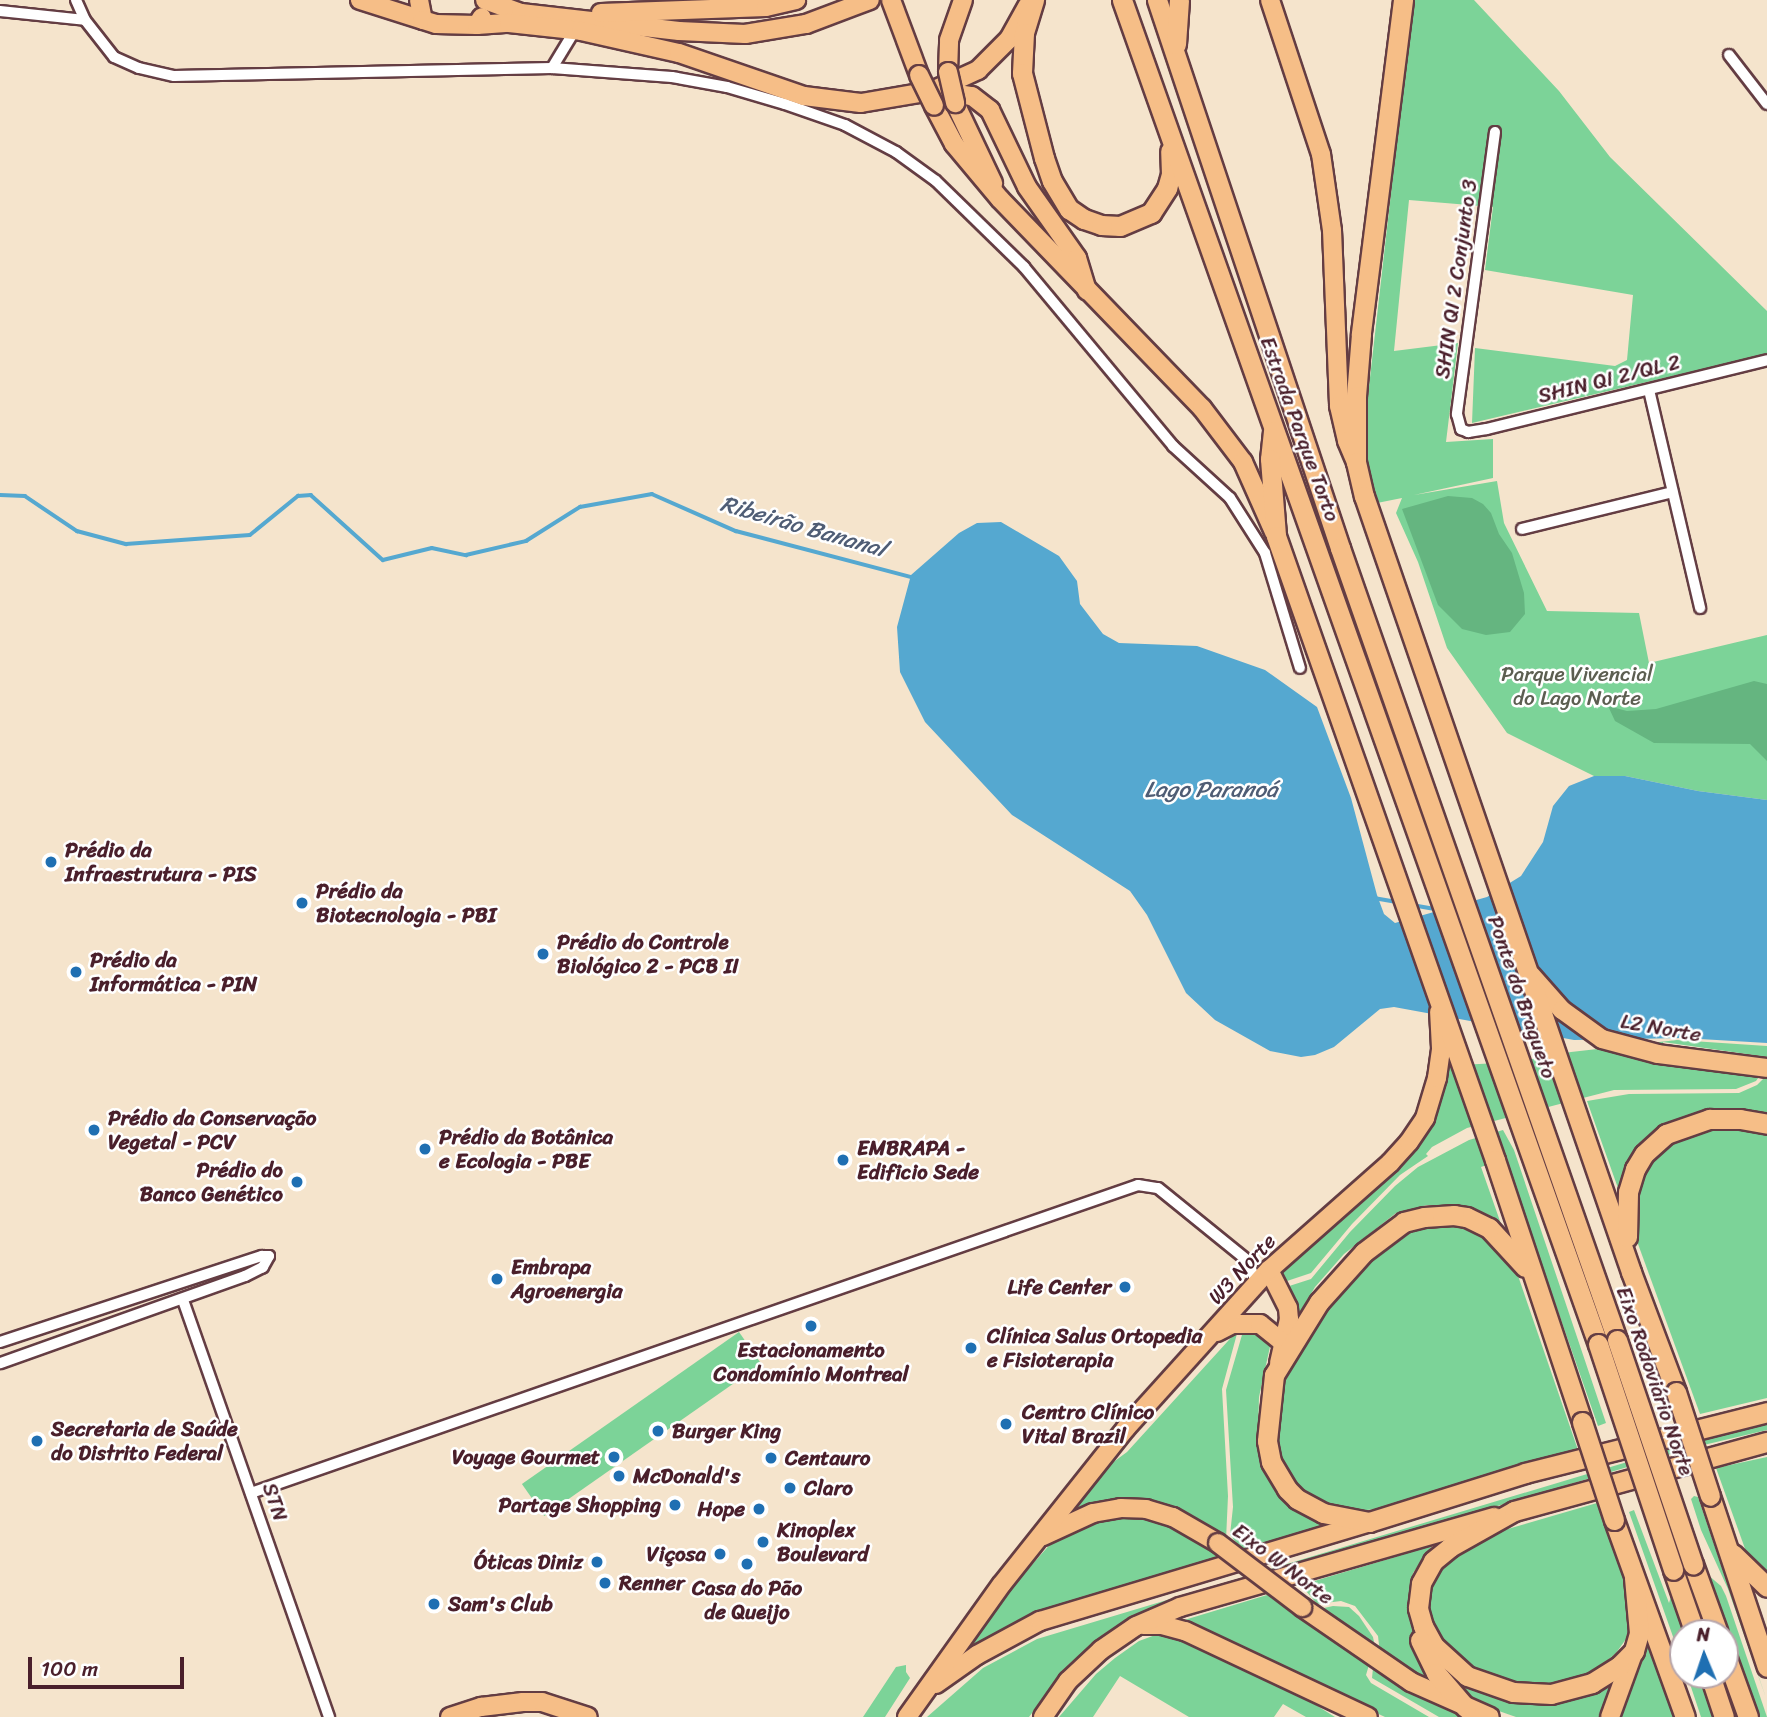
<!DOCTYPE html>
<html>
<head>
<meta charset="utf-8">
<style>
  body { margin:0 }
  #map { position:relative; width:1767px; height:1717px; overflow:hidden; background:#f5e4cc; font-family:Sriracha,sans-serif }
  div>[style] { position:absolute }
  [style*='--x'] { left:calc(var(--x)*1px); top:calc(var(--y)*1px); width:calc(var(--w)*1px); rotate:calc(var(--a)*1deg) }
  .green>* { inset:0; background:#7cd398; transform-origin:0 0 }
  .forest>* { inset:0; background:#65b580 }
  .water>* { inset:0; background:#55a8d0 }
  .stream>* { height:3.5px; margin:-1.75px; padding:0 1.75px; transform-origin:1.75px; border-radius:1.75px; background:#55a8d0 }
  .roads { filter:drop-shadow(2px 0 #643d43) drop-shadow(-2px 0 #643d43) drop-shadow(0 2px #643d43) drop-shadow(0 -2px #643d43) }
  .minor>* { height:10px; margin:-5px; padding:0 5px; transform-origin:5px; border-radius:5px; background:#fff }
  .primary>* { height:18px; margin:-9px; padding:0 9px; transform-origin:9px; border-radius:9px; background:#f6be87 }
  .trunk>* { height:19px; margin:-9.5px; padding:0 9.5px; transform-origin:9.5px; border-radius:9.5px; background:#f6be87 }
  .bridges { filter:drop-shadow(2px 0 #643d43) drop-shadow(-2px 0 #643d43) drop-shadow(0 2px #643d43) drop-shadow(0 -2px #643d43) }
  .primary-bridge>* { height:18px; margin:-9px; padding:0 9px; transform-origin:9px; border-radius:9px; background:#f6be87 }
  .trunk-bridge>* { height:19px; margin:-9.5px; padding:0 9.5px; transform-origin:9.5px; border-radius:9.5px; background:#f6be87 }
  .dots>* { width:19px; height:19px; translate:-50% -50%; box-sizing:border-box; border:4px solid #fff; border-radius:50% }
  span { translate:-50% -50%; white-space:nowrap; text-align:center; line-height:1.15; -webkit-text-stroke:5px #fff; paint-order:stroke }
  .street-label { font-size:21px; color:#4a1f2b }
  .park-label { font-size:21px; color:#5c5e51 }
  .poi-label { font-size:21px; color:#4a1f2b; font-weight:700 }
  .left { translate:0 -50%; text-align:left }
  .right { translate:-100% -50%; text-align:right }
  .water-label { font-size:23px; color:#4f5d75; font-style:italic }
  .north { position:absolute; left:1669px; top:1619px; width:70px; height:70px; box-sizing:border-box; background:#fff; border:2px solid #b7a5aa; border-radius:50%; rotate:358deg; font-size:19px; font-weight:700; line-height:28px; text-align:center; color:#4a1f2b }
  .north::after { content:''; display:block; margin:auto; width:24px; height:32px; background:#1f6fb2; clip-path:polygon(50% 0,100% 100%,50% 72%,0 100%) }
  .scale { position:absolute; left:28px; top:1657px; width:156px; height:32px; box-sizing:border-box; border:4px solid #4a1f2b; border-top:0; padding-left:9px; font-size:21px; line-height:24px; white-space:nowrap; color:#4a1f2b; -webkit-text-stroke:5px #fff; paint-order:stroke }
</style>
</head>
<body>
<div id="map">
  <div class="green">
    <i style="clip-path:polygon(1413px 0,1474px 0,1559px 91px,1610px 157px,1767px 311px,1767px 354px,1472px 423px,1475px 348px,1615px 366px,1627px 360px,1633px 295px,1485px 270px,1493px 207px,1409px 200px,1394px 351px,1458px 343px,1446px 442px,1493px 439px,1493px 478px,1414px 495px,1497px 481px,1504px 523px,1547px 611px,1639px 613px,1649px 663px,1767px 635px,1767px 800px,1698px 791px,1625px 776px,1594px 776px,1507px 733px,1447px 648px,1418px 562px,1396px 513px,1402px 498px,1377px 503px,1362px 448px)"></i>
    <i style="clip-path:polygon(1677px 1040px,1767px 1046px,1767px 1057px,1663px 1042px,1670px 1063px,1761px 1074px,1756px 1081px,1736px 1089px,1614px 1090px,1467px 1128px,1432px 1147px,1426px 1154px,1428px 1156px,1400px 1175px,1352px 1224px,1311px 1273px,1281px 1283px,1277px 1277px,1394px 1169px,1443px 1066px,1515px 1062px,1571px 1052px)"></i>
    <i style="clip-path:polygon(1767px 1075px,1767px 1117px,1703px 1112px,1670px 1122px,1658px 1129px,1628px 1164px,1619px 1191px,1587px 1101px,1629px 1094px,1739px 1093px,1757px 1085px)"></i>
    <i style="clip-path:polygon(1719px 1126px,1767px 1132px,1767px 1398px,1700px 1414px,1634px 1233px,1632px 1200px,1649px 1157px,1676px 1136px)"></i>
    <i style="clip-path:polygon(1503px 1130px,1514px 1150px,1606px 1423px,1598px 1426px,1505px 1159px,1481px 1167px,1501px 1224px,1469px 1209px,1451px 1205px,1427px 1205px,1396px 1213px,1344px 1254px,1315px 1287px,1291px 1327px,1283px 1288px,1311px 1279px,1350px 1232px,1395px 1186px,1418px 1167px,1469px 1140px)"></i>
    <i style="clip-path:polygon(1452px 1221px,1480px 1231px,1515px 1267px,1578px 1450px,1376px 1509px,1357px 1511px,1327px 1505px,1296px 1484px,1276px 1446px,1277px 1402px,1289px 1367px,1316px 1314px,1392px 1233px)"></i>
    <i style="clip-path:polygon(1252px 1327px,1271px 1342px,1259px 1397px,1258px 1434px,1259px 1446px,1271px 1478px,1353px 1522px,962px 1657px,1013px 1586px,1053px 1541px,1071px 1529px,1106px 1517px,1157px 1517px,1219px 1553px,1238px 1545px,1230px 1535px,1233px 1507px,1226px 1390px,1244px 1328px)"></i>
    <i style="clip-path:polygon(1238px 1330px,1222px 1389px,1228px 1496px,1226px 1540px,1190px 1514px,1153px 1501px,1121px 1499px,1074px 1511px,1108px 1466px,1127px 1452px)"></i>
    <i style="left:739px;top:1332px;width:39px;height:265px;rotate:55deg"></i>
    <i style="clip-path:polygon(1767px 1424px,1767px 1430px,1691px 1448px,1130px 1616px,1069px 1664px,1029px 1717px,927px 1717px,983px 1668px,1037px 1639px,1707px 1438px)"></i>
    <i style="clip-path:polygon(1767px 1457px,1767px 1581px,1748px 1557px,1716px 1468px)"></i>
    <i style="clip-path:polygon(1694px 1496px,1698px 1497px,1767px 1701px,1728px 1589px,1701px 1530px,1691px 1499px)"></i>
    <i style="clip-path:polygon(1597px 1503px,1627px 1584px,1632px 1620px,1626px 1639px,1616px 1653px,1599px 1668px,1579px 1677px,1546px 1684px,1508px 1682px,1478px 1673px,1444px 1646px,1424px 1607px,1433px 1567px,1477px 1538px)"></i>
    <i style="clip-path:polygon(1634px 1510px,1669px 1603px,1673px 1590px,1688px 1633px,1683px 1633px,1683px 1665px,1629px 1512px)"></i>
    <i style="clip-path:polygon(1432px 1546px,1413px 1573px,1409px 1604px,1426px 1664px,1441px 1689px,1380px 1654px,1378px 1636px,1355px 1606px,1341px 1601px,1317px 1604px,1301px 1585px)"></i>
    <i style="clip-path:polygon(1708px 1575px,1721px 1586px,1726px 1596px,1767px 1717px,1758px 1717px)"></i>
    <i style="clip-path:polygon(1274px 1593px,1369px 1665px,1366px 1675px,1371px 1683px,1429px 1717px,1385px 1717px,1181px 1621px)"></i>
    <i style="clip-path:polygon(1333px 1606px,1349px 1607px,1359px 1616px,1373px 1637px,1376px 1652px,1324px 1614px,1324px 1608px)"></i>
    <i style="clip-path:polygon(1645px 1618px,1679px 1717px,1618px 1717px,1637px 1667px)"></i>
    <i style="clip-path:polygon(1158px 1634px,1172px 1634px,1306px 1693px,1311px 1702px,1335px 1717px,1306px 1717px,1283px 1704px,1274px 1717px,1189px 1717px,1120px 1676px,1093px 1717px,1059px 1717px,1096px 1674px,1115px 1658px,1139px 1641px)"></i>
    <i style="clip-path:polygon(1435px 1659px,1504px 1698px,1621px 1670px,1602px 1717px,1516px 1717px,1473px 1702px)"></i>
    <i style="clip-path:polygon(906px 1665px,906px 1672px,910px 1678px,885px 1717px,863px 1717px,896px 1667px)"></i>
    <i style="clip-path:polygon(1373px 1668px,1433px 1703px,1468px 1717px,1439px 1717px,1372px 1678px)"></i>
    <i style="clip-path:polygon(1687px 1675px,1702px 1675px,1717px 1717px,1701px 1717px)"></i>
  </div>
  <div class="forest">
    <i style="clip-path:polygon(1448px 496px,1472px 498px,1483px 504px,1491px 513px,1499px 534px,1512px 553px,1524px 593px,1525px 614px,1510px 632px,1486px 635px,1462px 629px,1438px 605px,1402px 509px)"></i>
    <i style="clip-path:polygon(1754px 681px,1767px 684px,1767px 761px,1750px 744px,1654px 743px,1615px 721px,1608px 706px,1627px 711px,1656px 709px)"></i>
  </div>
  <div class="water">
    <i style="clip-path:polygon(1001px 522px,1059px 556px,1077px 581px,1080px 604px,1103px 634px,1119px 643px,1197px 646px,1265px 670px,1317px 707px,1351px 798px,1377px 895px,1384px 914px,1395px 923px,1487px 897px,1521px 876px,1543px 842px,1553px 806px,1569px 786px,1594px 776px,1625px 776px,1698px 791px,1767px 800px,1767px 1043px,1683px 1038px,1574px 1040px,1394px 1007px,1380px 1009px,1334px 1047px,1315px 1055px,1301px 1057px,1270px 1051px,1215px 1020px,1186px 993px,1147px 915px,1130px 891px,1012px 815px,925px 722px,900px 672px,897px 627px,911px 575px,959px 533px,977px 523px)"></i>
  </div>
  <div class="stream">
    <i style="--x:0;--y:495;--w:25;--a:2"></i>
    <i style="--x:25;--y:496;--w:63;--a:33.9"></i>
    <i style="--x:77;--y:531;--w:51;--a:14.9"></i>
    <i style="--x:126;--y:544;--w:124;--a:-4.2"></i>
    <i style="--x:250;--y:535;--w:62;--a:-39.1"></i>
    <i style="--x:298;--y:496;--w:13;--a:-4"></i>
    <i style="--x:311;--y:495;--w:97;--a:42.1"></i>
    <i style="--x:383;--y:560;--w:50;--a:-13.8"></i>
    <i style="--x:432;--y:548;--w:35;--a:12"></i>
    <i style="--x:466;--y:555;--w:62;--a:-13.1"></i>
    <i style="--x:526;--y:541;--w:64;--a:-32.2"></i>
    <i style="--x:580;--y:507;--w:73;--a:-10.2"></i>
    <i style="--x:652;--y:494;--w:92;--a:23.8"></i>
    <i style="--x:736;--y:531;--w:185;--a:14.7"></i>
    <i style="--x:1374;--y:898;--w:23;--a:10"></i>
    <i style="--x:1412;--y:905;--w:23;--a:10"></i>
  </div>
  <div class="roads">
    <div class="minor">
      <i style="--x:76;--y:0;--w:22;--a:66"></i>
      <i style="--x:85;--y:20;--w:47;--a:51.9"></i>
      <i style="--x:114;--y:57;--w:27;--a:24"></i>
      <i style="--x:139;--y:68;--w:36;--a:13"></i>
      <i style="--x:174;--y:76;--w:378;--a:-1.2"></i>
      <i style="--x:552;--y:68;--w:120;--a:4.3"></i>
      <i style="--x:672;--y:77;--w:56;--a:10.3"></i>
      <i style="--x:727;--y:87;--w:60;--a:16.3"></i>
      <i style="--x:785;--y:104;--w:64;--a:19.3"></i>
      <i style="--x:845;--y:125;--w:58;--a:27.9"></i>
      <i style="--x:896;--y:152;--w:49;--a:35.9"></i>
      <i style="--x:936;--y:181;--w:123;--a:44.3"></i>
      <i style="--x:1024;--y:267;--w:233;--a:50.2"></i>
      <i style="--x:1173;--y:446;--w:77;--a:42.4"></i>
      <i style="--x:1230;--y:498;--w:65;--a:57.5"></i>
      <i style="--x:1265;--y:553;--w:120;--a:73.1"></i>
      <i style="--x:0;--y:11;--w:85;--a:6"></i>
      <i style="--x:1729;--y:55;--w:62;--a:52.2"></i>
      <i style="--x:552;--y:68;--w:44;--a:-58.8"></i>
      <i style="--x:1495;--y:132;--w:285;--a:97.7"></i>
      <i style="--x:1457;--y:414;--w:16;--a:75"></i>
      <i style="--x:1461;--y:429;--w:8;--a:23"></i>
      <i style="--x:1468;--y:432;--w:19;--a:-9"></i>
      <i style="--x:1487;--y:429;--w:288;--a:-13.8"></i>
      <i style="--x:1649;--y:390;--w:224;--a:76.8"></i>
      <i style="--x:1522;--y:529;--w:155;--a:-13.8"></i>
      <i style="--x:183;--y:1300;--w:442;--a:70.7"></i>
      <i style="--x:0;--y:1342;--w:276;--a:-18.2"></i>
      <i style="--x:262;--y:1256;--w:7;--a:0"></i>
      <i style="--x:269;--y:1256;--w:13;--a:119"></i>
      <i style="--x:263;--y:1267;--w:20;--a:153"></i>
      <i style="--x:245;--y:1276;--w:260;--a:160.4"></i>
      <i style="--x:251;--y:1493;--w:939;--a:-19.15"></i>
      <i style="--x:1138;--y:1185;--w:20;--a:9"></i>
      <i style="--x:1158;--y:1188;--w:116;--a:39"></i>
      <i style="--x:1248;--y:1261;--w:25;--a:69"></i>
    </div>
    <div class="primary">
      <i style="--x:360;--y:0;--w:66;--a:17.6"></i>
      <i style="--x:419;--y:0;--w:20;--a:79"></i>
      <i style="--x:423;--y:20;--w:14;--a:17"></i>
      <i style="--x:436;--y:24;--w:41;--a:1.4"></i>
      <i style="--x:477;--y:25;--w:9;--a:-58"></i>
      <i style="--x:485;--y:0;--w:38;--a:20"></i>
      <i style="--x:521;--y:13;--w:159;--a:6.5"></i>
      <i style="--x:679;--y:31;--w:66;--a:2.6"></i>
      <i style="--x:745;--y:34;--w:62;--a:-9.3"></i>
      <i style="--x:806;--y:24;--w:68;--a:-20.6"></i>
      <i style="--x:891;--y:0;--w:80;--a:69.5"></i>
      <i style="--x:1270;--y:0;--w:162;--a:71.7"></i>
      <i style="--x:1321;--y:154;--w:77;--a:81.8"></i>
      <i style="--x:1332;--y:230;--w:176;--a:87.7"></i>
      <i style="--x:1339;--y:406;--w:36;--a:77"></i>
      <i style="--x:1347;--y:441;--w:23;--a:67"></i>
      <i style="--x:601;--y:13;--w:165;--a:-2.1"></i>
      <i style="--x:766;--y:7;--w:31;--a:-13"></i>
      <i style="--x:477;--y:25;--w:32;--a:-4"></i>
      <i style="--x:509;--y:23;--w:72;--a:6.3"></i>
      <i style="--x:581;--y:31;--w:100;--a:12.7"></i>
      <i style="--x:679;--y:53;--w:132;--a:19"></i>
      <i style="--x:804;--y:96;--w:57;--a:7"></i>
      <i style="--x:861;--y:103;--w:72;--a:-9.6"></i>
      <i style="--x:932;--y:91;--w:51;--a:-24.5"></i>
      <i style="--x:978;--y:70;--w:44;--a:-45"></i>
      <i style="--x:1009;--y:39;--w:38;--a:-61"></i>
      <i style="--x:948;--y:72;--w:32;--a:-88"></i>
      <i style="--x:949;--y:40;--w:42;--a:-70.7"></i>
      <i style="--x:939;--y:91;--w:33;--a:9"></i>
      <i style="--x:972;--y:96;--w:23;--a:38"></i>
      <i style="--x:990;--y:110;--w:85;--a:64.3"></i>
      <i style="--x:1027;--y:187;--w:87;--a:54.8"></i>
      <i style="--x:1077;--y:258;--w:34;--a:73"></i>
      <i style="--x:955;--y:103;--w:89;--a:64.6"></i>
      <i style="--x:934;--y:106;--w:43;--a:62.2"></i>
      <i style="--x:954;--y:144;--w:72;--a:50.1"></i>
      <i style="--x:1000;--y:199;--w:291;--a:46"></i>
      <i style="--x:1202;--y:408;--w:68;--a:52.8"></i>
      <i style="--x:1243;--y:462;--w:77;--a:66.1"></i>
      <i style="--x:1531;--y:975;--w:47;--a:48.5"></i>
      <i style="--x:1562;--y:1010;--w:49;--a:35.9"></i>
      <i style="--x:1602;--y:1039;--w:58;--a:15"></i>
      <i style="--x:1658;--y:1054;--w:110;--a:7.3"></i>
      <i style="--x:1269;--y:1270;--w:42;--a:63.4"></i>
      <i style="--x:1288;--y:1308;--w:11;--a:85"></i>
      <i style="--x:1289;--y:1319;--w:45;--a:102.8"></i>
      <i style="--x:1217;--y:1332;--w:18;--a:-27"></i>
      <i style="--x:1233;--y:1324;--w:27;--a:0"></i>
      <i style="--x:1260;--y:1324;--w:28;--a:39"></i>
      <i style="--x:1043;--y:1536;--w:55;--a:-24.7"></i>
      <i style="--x:1093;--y:1513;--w:28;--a:-10"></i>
      <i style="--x:1121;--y:1508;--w:25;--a:2"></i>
      <i style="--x:1146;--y:1509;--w:28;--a:17"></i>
      <i style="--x:1173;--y:1517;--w:52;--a:30"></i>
      <i style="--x:1302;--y:1607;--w:132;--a:34.5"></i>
      <i style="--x:1411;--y:1682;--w:86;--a:23.9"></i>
      <i style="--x:1143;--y:1625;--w:19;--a:0"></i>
      <i style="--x:1162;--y:1625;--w:24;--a:15"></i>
      <i style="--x:1185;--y:1631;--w:202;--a:25.2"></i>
      <i style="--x:936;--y:1684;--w:50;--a:-35.3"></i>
      <i style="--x:977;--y:1655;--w:72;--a:-28.4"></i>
      <i style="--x:1040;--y:1621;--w:344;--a:-16.7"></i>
      <i style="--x:450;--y:1717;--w:33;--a:-18"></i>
      <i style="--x:481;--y:1707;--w:42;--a:-6.8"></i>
      <i style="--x:523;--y:1702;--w:19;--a:0"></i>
      <i style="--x:542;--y:1702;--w:48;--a:18.1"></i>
      <i style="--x:907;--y:1717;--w:163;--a:-54.5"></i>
      <i style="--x:1002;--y:1584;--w:199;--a:-51.5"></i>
      <i style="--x:1126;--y:1428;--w:213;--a:-47.9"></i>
      <i style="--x:1269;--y:1270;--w:162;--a:-41.5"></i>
      <i style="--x:1390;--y:1163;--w:28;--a:-48"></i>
      <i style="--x:1409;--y:1142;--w:29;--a:-56"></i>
      <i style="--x:1425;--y:1118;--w:42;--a:-73.3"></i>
      <i style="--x:1437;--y:1078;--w:30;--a:-82"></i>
      <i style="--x:1441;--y:1048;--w:36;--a:-93"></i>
      <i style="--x:1043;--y:1717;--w:44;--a:-55.2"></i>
      <i style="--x:1068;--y:1681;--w:45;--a:-43.2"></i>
      <i style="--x:1101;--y:1650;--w:42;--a:-34.4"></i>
      <i style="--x:1136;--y:1626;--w:48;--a:-23.4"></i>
      <i style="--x:1180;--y:1607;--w:327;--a:-16"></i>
      <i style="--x:1610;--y:1717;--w:70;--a:-70"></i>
    </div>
    <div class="trunk">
      <i style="--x:1034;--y:0;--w:34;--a:107"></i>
      <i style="--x:1024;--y:33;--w:40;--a:92.9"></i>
      <i style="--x:1022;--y:73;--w:88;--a:75.5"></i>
      <i style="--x:1044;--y:158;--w:24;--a:71"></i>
      <i style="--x:1052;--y:181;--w:33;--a:59"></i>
      <i style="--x:1069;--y:209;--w:18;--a:34"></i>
      <i style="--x:1084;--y:219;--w:18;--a:19"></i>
      <i style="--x:1101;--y:225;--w:19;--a:3"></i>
      <i style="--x:1120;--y:226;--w:34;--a:-23"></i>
      <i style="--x:1151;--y:213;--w:30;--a:-57"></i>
      <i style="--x:1167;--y:188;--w:15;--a:-74"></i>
      <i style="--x:1171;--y:174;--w:23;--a:-92"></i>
      <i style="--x:1122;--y:0;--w:1426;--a:70.5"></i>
      <i style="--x:1157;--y:0;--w:578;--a:71.53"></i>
      <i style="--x:1340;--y:548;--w:839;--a:70.72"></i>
      <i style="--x:1403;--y:0;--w:337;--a:97.2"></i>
      <i style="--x:1361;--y:334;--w:62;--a:94.6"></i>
      <i style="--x:1356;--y:396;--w:66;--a:90"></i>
      <i style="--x:1356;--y:462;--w:35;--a:77"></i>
      <i style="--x:1364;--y:496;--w:821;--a:71.01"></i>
      <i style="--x:1631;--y:1272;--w:128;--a:69.4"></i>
      <i style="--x:1176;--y:44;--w:44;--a:-86.1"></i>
      <i style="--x:1273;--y:431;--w:28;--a:96"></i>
      <i style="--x:1270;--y:459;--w:77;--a:85.5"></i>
      <i style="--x:1276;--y:536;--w:661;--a:70.66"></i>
      <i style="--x:1495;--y:1160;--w:276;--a:71.6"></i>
      <i style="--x:1627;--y:1237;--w:45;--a:-88.7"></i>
      <i style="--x:1628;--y:1192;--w:24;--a:-73"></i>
      <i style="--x:1635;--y:1169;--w:17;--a:-59"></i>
      <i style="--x:1644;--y:1154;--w:30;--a:-42"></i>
      <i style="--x:1666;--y:1134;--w:46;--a:-19.2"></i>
      <i style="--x:1709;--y:1119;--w:31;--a:0"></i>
      <i style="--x:1740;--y:1119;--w:27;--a:10"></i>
      <i style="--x:1525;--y:1267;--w:53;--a:-132.7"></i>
      <i style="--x:1489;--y:1228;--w:25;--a:-154"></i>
      <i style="--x:1466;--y:1217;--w:12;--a:-171"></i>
      <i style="--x:1454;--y:1215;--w:30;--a:176"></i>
      <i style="--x:1424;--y:1217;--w:21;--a:166"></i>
      <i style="--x:1404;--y:1222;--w:50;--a:143.1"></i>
      <i style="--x:1364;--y:1252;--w:67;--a:132"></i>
      <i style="--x:1319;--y:1302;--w:86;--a:121.7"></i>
      <i style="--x:1274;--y:1375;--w:66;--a:96.1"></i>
      <i style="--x:1267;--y:1441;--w:21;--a:79"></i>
      <i style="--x:1271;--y:1462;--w:31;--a:59"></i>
      <i style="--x:1287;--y:1489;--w:14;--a:45"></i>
      <i style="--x:1297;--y:1499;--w:30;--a:28"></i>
      <i style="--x:1323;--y:1513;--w:47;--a:11.1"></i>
      <i style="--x:1369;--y:1522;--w:164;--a:-17.4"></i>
      <i style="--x:1525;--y:1473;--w:250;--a:-14.1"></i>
      <i style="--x:1710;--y:1496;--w:180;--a:71.6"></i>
      <i style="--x:1614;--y:1520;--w:209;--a:70.2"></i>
      <i style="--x:1733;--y:1554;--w:47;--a:44.1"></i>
      <i style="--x:1693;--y:1564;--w:73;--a:70.1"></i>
      <i style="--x:1673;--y:1570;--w:67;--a:70.8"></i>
      <i style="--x:1634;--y:1578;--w:55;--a:84.8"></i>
      <i style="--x:1639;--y:1633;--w:19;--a:106"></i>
      <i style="--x:1634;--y:1651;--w:21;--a:135"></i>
      <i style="--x:1619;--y:1666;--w:32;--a:148"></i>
      <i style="--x:1592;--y:1683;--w:42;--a:165"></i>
      <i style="--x:1551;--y:1694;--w:38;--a:-177"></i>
      <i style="--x:1513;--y:1692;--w:49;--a:-160.8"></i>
      <i style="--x:1467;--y:1676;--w:45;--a:-137.7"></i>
      <i style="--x:1434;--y:1646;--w:23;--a:-119"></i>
      <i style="--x:1423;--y:1626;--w:19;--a:-106"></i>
      <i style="--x:1418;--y:1608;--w:25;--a:-83"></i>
      <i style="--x:1421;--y:1583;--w:25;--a:-61"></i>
      <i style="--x:1433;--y:1561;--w:22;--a:-39"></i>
      <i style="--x:1450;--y:1547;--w:73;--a:-29.4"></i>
      <i style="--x:1514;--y:1511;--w:262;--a:-15.3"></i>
      <i style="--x:1420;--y:1640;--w:37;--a:64"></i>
      <i style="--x:1436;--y:1673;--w:46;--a:49.4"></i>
      <i style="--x:1725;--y:1653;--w:68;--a:70.2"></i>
      <i style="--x:1710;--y:1675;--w:44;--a:71.6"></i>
    </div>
  </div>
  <div class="bridges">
    <div class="primary-bridge">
      <i style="--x:948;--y:72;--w:32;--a:77"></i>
      <i style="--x:919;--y:75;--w:34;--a:64"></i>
      <i style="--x:1218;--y:1543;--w:106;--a:37.3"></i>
    </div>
    <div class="trunk-bridge">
      <i style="--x:1617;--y:1340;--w:237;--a:71.3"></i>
      <i style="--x:1598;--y:1344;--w:238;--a:71.6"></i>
      <i style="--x:1676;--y:1392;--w:109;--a:71.9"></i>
      <i style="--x:1582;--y:1422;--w:103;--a:71.9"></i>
    </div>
  </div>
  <div class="dots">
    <i style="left:51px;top:862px;background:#1f6fb2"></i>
    <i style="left:302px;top:903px;background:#1f6fb2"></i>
    <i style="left:543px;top:954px;background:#1f6fb2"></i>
    <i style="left:76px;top:972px;background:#1f6fb2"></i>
    <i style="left:94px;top:1130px;background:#1f6fb2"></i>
    <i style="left:425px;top:1149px;background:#1f6fb2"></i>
    <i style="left:843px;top:1160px;background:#1f6fb2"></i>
    <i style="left:297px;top:1182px;background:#1f6fb2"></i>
    <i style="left:497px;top:1279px;background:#1f6fb2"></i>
    <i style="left:1125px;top:1287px;background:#1f6fb2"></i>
    <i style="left:811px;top:1326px;background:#1f6fb2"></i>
    <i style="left:971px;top:1348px;background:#1f6fb2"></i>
    <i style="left:1006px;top:1424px;background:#1f6fb2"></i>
    <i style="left:658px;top:1431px;background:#1f6fb2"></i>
    <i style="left:37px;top:1441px;background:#1f6fb2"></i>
    <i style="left:614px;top:1457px;background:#1f6fb2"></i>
    <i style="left:771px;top:1458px;background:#1f6fb2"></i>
    <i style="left:619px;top:1476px;background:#1f6fb2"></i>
    <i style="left:790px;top:1488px;background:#1f6fb2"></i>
    <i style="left:675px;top:1505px;background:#1f6fb2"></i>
    <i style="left:759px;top:1509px;background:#1f6fb2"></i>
    <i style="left:763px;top:1542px;background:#1f6fb2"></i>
    <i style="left:720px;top:1554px;background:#1f6fb2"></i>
    <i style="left:597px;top:1562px;background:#1f6fb2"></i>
    <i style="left:747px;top:1564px;background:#1f6fb2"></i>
    <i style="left:605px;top:1583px;background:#1f6fb2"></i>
    <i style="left:434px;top:1604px;background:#1f6fb2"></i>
  </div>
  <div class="street-label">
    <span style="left:1456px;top:279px;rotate:-82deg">SHIN QI 2 Conjunto 3</span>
    <span style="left:1609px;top:379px;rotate:-14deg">SHIN QI 2/QL 2</span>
    <span style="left:1300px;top:429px;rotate:70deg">Estrada Parque Torto</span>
    <span style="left:1522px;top:997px;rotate:71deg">Ponte do Bragueto</span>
    <span style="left:1661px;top:1028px;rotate:10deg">L2 Norte</span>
    <span style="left:1242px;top:1269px;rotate:-47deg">W3 Norte</span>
    <span style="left:1655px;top:1381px;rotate:71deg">Eixo Rodoviário Norte</span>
    <span style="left:275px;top:1502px;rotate:71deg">STN</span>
    <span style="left:1283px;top:1564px;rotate:37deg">Eixo W Norte</span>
  </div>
  <div class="park-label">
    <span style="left:1577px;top:686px">Parque Vivencial<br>do Lago Norte</span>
  </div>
  <div class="poi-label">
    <span class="left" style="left:65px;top:862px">Prédio da<br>Infraestrutura - PIS</span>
    <span class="left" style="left:316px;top:903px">Prédio da<br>Biotecnologia - PBI</span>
    <span class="left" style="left:557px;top:954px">Prédio do Controle<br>Biológico 2 - PCB II</span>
    <span class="left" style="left:90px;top:972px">Prédio da<br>Informática - PIN</span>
    <span class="left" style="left:108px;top:1130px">Prédio da Conservação<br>Vegetal - PCV</span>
    <span class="left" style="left:439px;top:1149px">Prédio da Botânica<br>e Ecologia - PBE</span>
    <span class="left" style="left:857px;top:1160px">EMBRAPA -<br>Edificio Sede</span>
    <span class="right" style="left:283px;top:1182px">Prédio do<br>Banco Genético</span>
    <span class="left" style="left:511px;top:1279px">Embrapa<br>Agroenergia</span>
    <span class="right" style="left:1111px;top:1287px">Life Center</span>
    <span class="left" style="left:987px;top:1348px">Clínica Salus Ortopedia<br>e Fisioterapia</span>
    <span style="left:811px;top:1362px">Estacionamento<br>Condomínio Montreal</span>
    <span class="left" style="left:1022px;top:1424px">Centro Clínico<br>Vital Brazil</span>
    <span class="left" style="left:51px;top:1441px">Secretaria de Saúde<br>do Distrito Federal</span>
    <span class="left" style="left:672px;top:1431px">Burger King</span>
    <span class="right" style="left:600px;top:1457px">Voyage Gourmet</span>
    <span class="left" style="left:785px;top:1458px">Centauro</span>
    <span class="left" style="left:633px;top:1476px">McDonald's</span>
    <span class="left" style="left:804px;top:1488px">Claro</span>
    <span class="right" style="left:661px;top:1505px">Partage Shopping</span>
    <span class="right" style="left:745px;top:1509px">Hope</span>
    <span class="left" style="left:777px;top:1542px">Kinoplex<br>Boulevard</span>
    <span class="right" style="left:706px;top:1554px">Viçosa</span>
    <span class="right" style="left:583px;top:1562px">Óticas Diniz</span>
    <span class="left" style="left:619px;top:1583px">Renner</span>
    <span style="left:747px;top:1600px">Casa do Pão<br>de Queijo</span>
    <span class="left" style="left:448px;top:1604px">Sam's Club</span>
  </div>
  <div class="water-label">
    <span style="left:803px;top:527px;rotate:16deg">Ribeirão Bananal</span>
    <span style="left:1211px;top:790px">Lago Paranoá</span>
  </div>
  <div class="north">N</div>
  <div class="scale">100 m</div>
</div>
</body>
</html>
